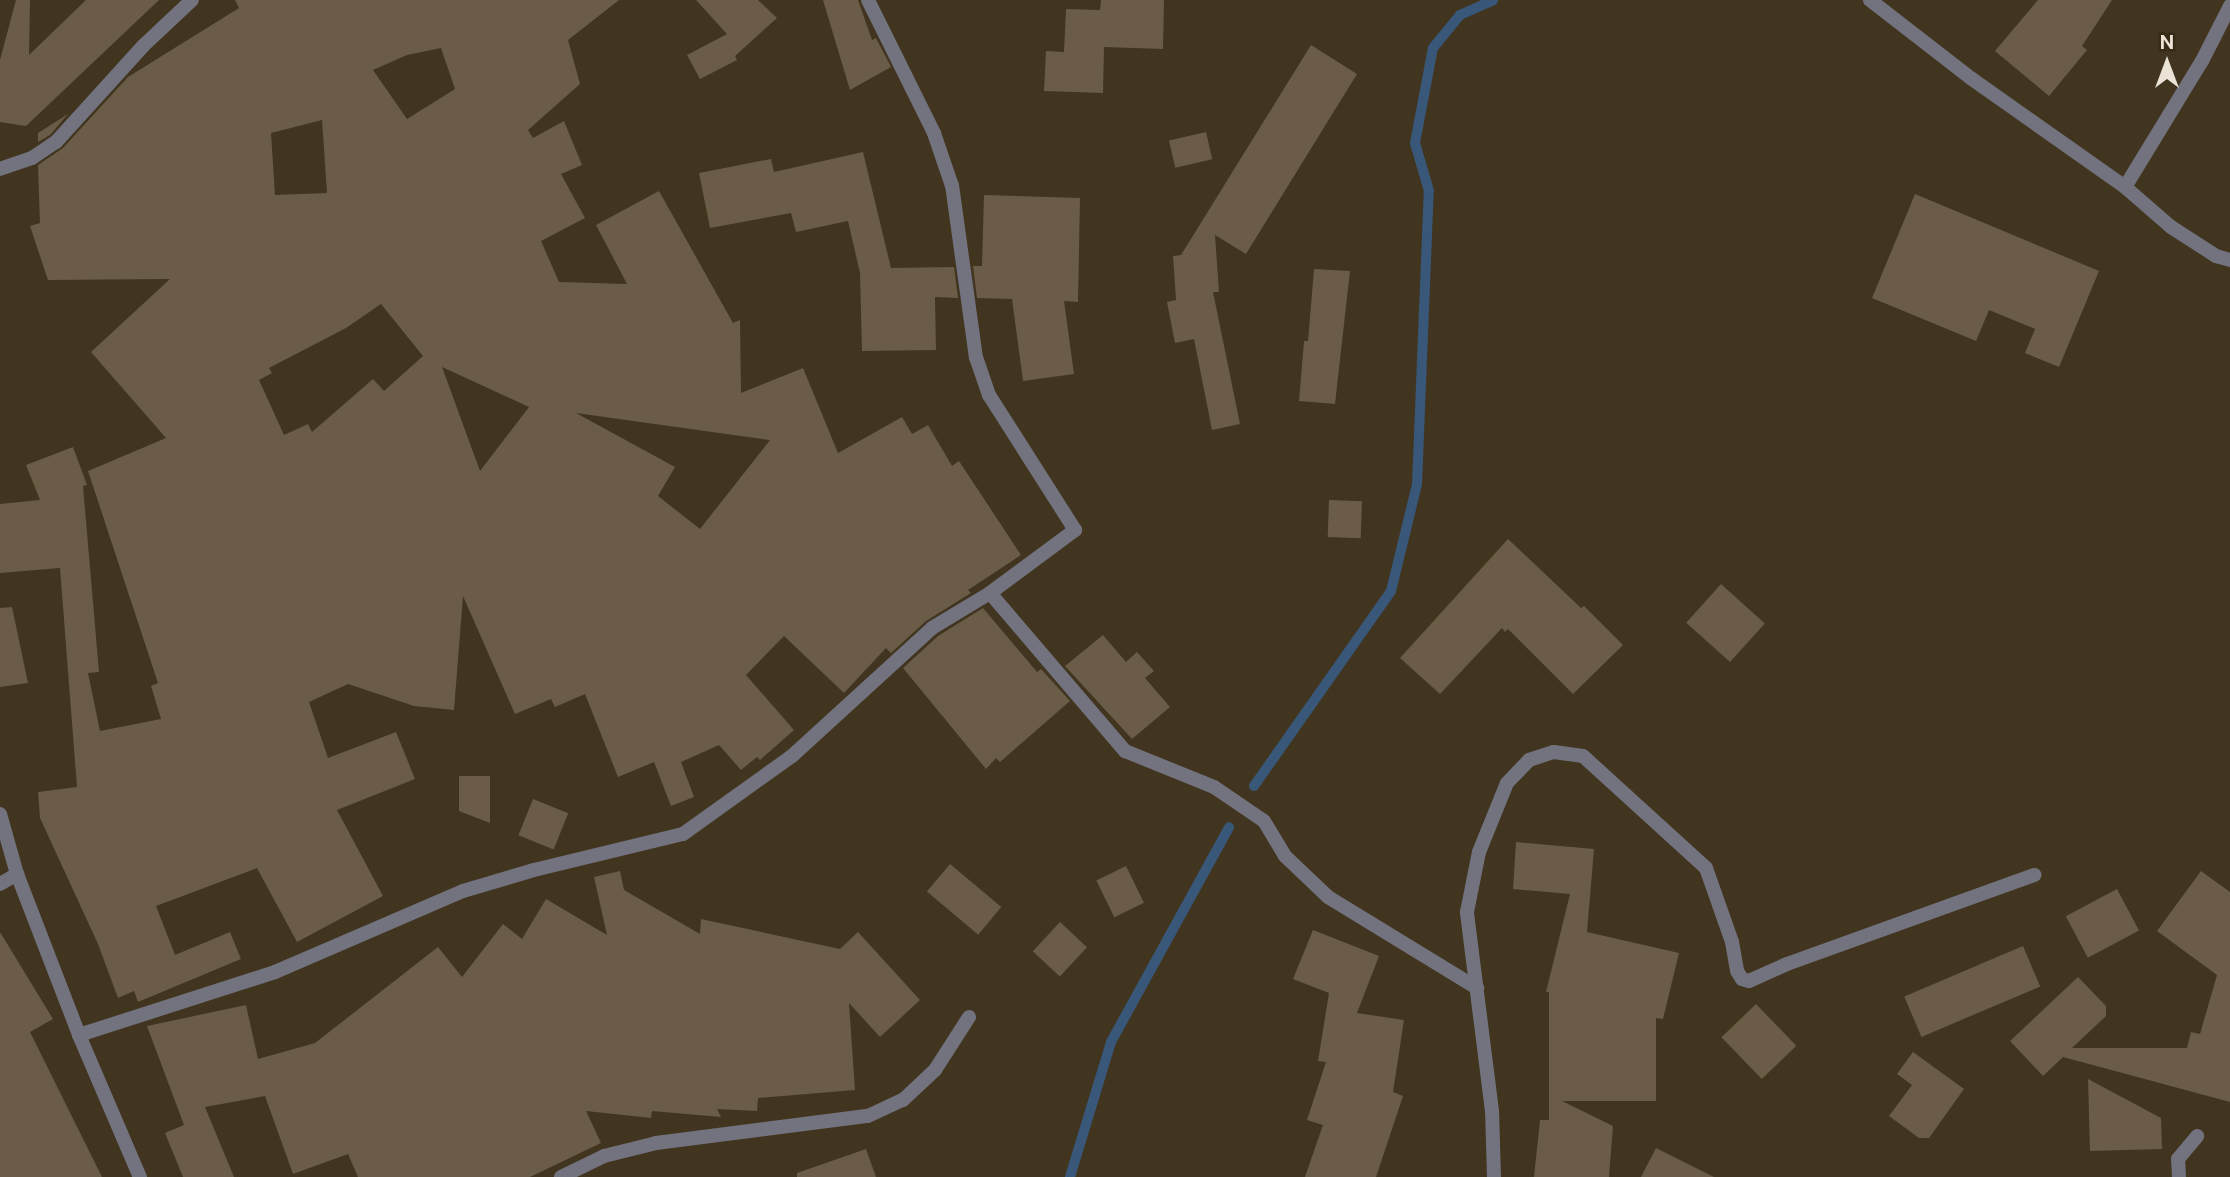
<!DOCTYPE html>
<html>
<head>
<meta charset="utf-8">
<style>
  body { margin:0 }
  #map { position:relative; width:2230px; height:1177px; overflow:hidden; background:#413520; font-family:"Public Sans",sans-serif }
  div>[style] { position:absolute }
  [style*='--x'] { left:calc(var(--x)*1px); top:calc(var(--y)*1px); width:calc(var(--w)*1px); rotate:calc(var(--a)*1deg) }
  .stream>* { height:10px; margin:-5px; padding:0 5px; transform-origin:5px; border-radius:5px; background:#395778 }
  .building>* { inset:0; background:#6a5c46; transform-origin:0 0 }
  .minor>* { height:14px; margin:-7px; padding:0 7px; transform-origin:7px; border-radius:7px; background:#72737e }
  .tertiary>* { height:14px; margin:-7px; padding:0 7px; transform-origin:7px; border-radius:7px; background:#72737e }
  span { translate:-50% -50%; white-space:nowrap; text-align:center; line-height:1.15; -webkit-text-stroke:5px #372a16; paint-order:stroke }
  .north { position:absolute; left:2132px; top:28px; width:70px; height:70px; -webkit-text-stroke:5px #372a16; paint-order:stroke; rotate:0deg; font-size:19px; font-weight:700; line-height:28px; text-align:center; color:#ece3d7 }
  .north::after { content:''; display:block; margin:auto; width:24px; height:32px; background:#ece3d7; clip-path:polygon(50% 0,100% 100%,50% 72%,0 100%) }
</style>
</head>
<body>
<div id="map">
  <div class="stream">
    <i style="--x:1254;--y:786;--w:238;--a:-54.9"></i>
    <i style="--x:1391;--y:591;--w:110;--a:-76.3"></i>
    <i style="--x:1417;--y:484;--w:293;--a:-87.7"></i>
    <i style="--x:1429;--y:191;--w:50;--a:-106.3"></i>
    <i style="--x:1415;--y:143;--w:97;--a:-79.3"></i>
    <i style="--x:1433;--y:48;--w:43;--a:-50.7"></i>
    <i style="--x:1460;--y:15;--w:36;--a:-24"></i>
    <i style="--x:1070;--y:1177;--w:141;--a:-73.1"></i>
    <i style="--x:1111;--y:1042;--w:245;--a:-61.2"></i>
  </div>
  <div class="building">
    <i style="clip-path:polygon(16px 0,30px 0,29px 55px,86px 0,159px 0,26px 126px,0 122px,0 60px)"></i>
    <i style="clip-path:polygon(evenodd,235px 0,619px 0,568px 40px,580px 84px,528px 130px,533px 138px,564px 121px,582px 165px,561px 174px,585px 218px,541px 241px,559px 282px,627px 284px,596px 225px,659px 191px,733px 323px,740px 320px,741px 393px,803px 368px,838px 453px,902px 417px,912px 434px,928px 425px,952px 466px,959px 461px,1021px 555px,968px 590px,971px 593px,926px 621px,891px 653px,886px 648px,844px 693px,784px 636px,746px 675px,794px 730px,760px 760px,757px 757px,741px 770px,719px 745px,681px 762px,694px 797px,671px 806px,654px 762px,618px 777px,585px 694px,555px 707px,551px 699px,515px 714px,463px 596px,454px 710px,414px 706px,348px 684px,309px 702px,328px 758px,396px 732px,415px 779px,337px 810px,383px 896px,297px 942px,257px 868px,156px 906px,175px 955px,230px 932px,241px 959px,138px 1002px,134px 991px,118px 998px,98px 944px,40px 818px,38px 792px,77px 787px,60px 568px,0 573px,0 504px,40px 500px,26px 465px,73px 447px,87px 485px,83px 486px,99px 672px,88px 673px,100px 731px,161px 719px,151px 686px,158px 683px,88px 471px,166px 438px,91px 352px,170px 279px,48px 280px,30px 226px,40px 223px,38px 165px,63px 148px,128px 77px,239px 8px,235px 0,441px 48px,455px 89px,407px 119px,373px 70px,407px 55px,441px 48px,235px 0,322px 120px,327px 193px,275px 195px,271px 133px,322px 120px,235px 0,381px 304px,423px 356px,384px 391px,373px 379px,312px 432px,308px 424px,284px 435px,259px 380px,272px 373px,269px 368px,346px 328px,381px 304px,235px 0,442px 367px,529px 407px,480px 471px,442px 367px,235px 0,576px 413px,770px 440px,700px 529px,658px 496px,675px 467px,576px 413px)"></i>
    <i style="clip-path:polygon(696px 0,758px 0,777px 18px,735px 56px,737px 60px,700px 79px,687px 55px,727px 34px)"></i>
    <i style="clip-path:polygon(823px 0,858px 0,872px 40px,876px 38px,891px 67px,850px 90px)"></i>
    <i style="clip-path:polygon(1101px 0,1164px 0,1163px 49px,1104px 47px,1103px 93px,1044px 91px,1046px 51px,1064px 52px,1066px 9px,1100px 10px)"></i>
    <i style="clip-path:polygon(2038px 0,2112px 0,2082px 46px,2087px 50px,2049px 96px,1995px 51px)"></i>
    <i style="clip-path:polygon(1311px 45px,1357px 74px,1246px 254px,1215px 235px,1219px 292px,1213px 292px,1240px 424px,1212px 430px,1194px 339px,1175px 343px,1167px 302px,1176px 300px,1173px 256px,1181px 255px)"></i>
    <i style="clip-path:polygon(68px 114px,50px 135px,38px 142px,38px 133px)"></i>
    <i style="left:1206px;top:132px;width:28px;height:38px;rotate:77deg"></i>
    <i style="clip-path:polygon(863px 152px,891px 268px,954px 267px,958px 298px,935px 297px,936px 350px,862px 351px,860px 273px,848px 221px,796px 232px,791px 213px,710px 228px,699px 173px,771px 159px,774px 172px)"></i>
    <i style="clip-path:polygon(1915px 194px,2099px 271px,2059px 367px,2025px 353px,2035px 329px,1989px 310px,1976px 341px,1872px 298px)"></i>
    <i style="clip-path:polygon(984px 195px,1080px 198px,1078px 302px,1064px 301px,1074px 374px,1023px 381px,1012px 299px,977px 298px,973px 266px,982px 266px)"></i>
    <i style="clip-path:polygon(1314px 269px,1350px 271px,1335px 404px,1299px 401px,1304px 341px,1308px 341px)"></i>
    <i style="left:1329px;top:500px;width:33px;height:37px;rotate:2deg"></i>
    <i style="clip-path:polygon(1508px 539px,1581px 608px,1584px 606px,1623px 645px,1573px 694px,1508px 629px,1505px 632px,1502px 628px,1440px 694px,1400px 658px)"></i>
    <i style="left:1721px;top:584px;width:59px;height:52px;rotate:42deg"></i>
    <i style="clip-path:polygon(12px 607px,28px 683px,0 687px,0 608px)"></i>
    <i style="clip-path:polygon(983px 608px,1037px 672px,1041px 669px,1070px 701px,1000px 762px,996px 758px,986px 769px,903px 668px,938px 636px)"></i>
    <i style="clip-path:polygon(1103px 635px,1126px 662px,1137px 652px,1154px 671px,1145px 678px,1170px 707px,1132px 739px,1065px 666px)"></i>
    <i style="clip-path:polygon(459px 776px,490px 776px,490px 823px,459px 811px)"></i>
    <i style="left:533px;top:799px;width:38px;height:39px;rotate:22deg"></i>
    <i style="clip-path:polygon(1516px 842px,1594px 849px,1587px 932px,1679px 953px,1663px 1019px,1656px 1018px,1656px 1101px,1562px 1101px,1613px 1126px,1609px 1177px,1534px 1177px,1540px 1120px,1549px 1120px,1549px 992px,1546px 992px,1570px 894px,1513px 889px)"></i>
    <i style="left:950px;top:864px;width:67px;height:36px;rotate:40deg"></i>
    <i style="left:1126px;top:866px;width:41px;height:33px;rotate:64deg"></i>
    <i style="clip-path:polygon(620px 871px,624px 890px,700px 934px,701px 919px,840px 949px,858px 932px,920px 1000px,880px 1037px,849px 1003px,855px 1090px,758px 1098px,757px 1111px,717px 1109px,721px 1117px,652px 1111px,651px 1118px,586px 1111px,601px 1143px,530px 1177px,358px 1177px,348px 1154px,293px 1174px,265px 1096px,205px 1107px,234px 1177px,183px 1177px,165px 1133px,184px 1125px,147px 1026px,246px 1005px,258px 1059px,315px 1043px,438px 947px,462px 977px,503px 924px,522px 939px,546px 899px,607px 935px,594px 877px)"></i>
    <i style="clip-path:polygon(2201px 871px,2230px 892px,2230px 1102px,2063px 1057px,2043px 1076px,2010px 1041px,2078px 977px,2106px 1006px,2106px 1016px,2072px 1048px,2187px 1048px,2191px 1032px,2200px 1034px,2217px 975px,2157px 931px)"></i>
    <i style="left:2117px;top:889px;width:47px;height:58px;rotate:62deg"></i>
    <i style="left:1060px;top:922px;width:37px;height:40px;rotate:43deg"></i>
    <i style="clip-path:polygon(1313px 930px,1379px 956px,1357px 1013px,1404px 1020px,1393px 1092px,1403px 1096px,1376px 1177px,1305px 1177px,1323px 1125px,1307px 1120px,1326px 1062px,1318px 1061px,1329px 993px,1293px 979px)"></i>
    <i style="clip-path:polygon(0 932px,53px 1019px,30px 1032px,102px 1177px,0 1177px)"></i>
    <i style="left:2023px;top:946px;width:44px;height:129px;rotate:67deg"></i>
    <i style="left:1756px;top:1004px;width:58px;height:48px;rotate:46deg"></i>
    <i style="clip-path:polygon(1913px 1052px,1964px 1089px,1929px 1138px,1919px 1138px,1889px 1116px,1912px 1085px,1897px 1074px)"></i>
    <i style="clip-path:polygon(2088px 1079px,2161px 1118px,2162px 1149px,2090px 1151px)"></i>
    <i style="clip-path:polygon(1656px 1148px,1714px 1177px,1641px 1177px)"></i>
    <i style="clip-path:polygon(866px 1149px,876px 1177px,797px 1177px,797px 1173px)"></i>
  </div>
  <div class="minor">
    <i style="--x:1870;--y:0;--w:129;--a:37.8"></i>
    <i style="--x:1972;--y:79;--w:187;--a:35.2"></i>
    <i style="--x:2125;--y:187;--w:61;--a:41"></i>
    <i style="--x:2171;--y:227;--w:54;--a:32.8"></i>
    <i style="--x:2216;--y:256;--w:15;--a:16"></i>
    <i style="--x:0;--y:169;--w:34;--a:-19"></i>
    <i style="--x:32;--y:158;--w:29;--a:-34"></i>
    <i style="--x:56;--y:142;--w:130;--a:-47.8"></i>
    <i style="--x:143;--y:46;--w:67;--a:-43.2"></i>
    <i style="--x:2125;--y:187;--w:148;--a:-58.6"></i>
    <i style="--x:2202;--y:61;--w:62;--a:-63"></i>
    <i style="--x:990;--y:593;--w:208;--a:49.5"></i>
    <i style="--x:1125;--y:751;--w:96;--a:22"></i>
    <i style="--x:1214;--y:787;--w:60;--a:34.2"></i>
    <i style="--x:1264;--y:821;--w:41;--a:59"></i>
    <i style="--x:1285;--y:856;--w:59;--a:43.6"></i>
    <i style="--x:1328;--y:897;--w:175;--a:31.4"></i>
    <i style="--x:0;--y:884;--w:20;--a:-30"></i>
    <i style="--x:79;--y:1035;--w:206;--a:-17.8"></i>
    <i style="--x:275;--y:972;--w:205;--a:-23.3"></i>
    <i style="--x:463;--y:891;--w:74;--a:-16.5"></i>
    <i style="--x:534;--y:870;--w:153;--a:-13.6"></i>
    <i style="--x:683;--y:834;--w:134;--a:-35.6"></i>
    <i style="--x:792;--y:756;--w:190;--a:-42.4"></i>
    <i style="--x:932;--y:628;--w:68;--a:-31.1"></i>
    <i style="--x:990;--y:593;--w:106;--a:-36.5"></i>
    <i style="--x:1075;--y:530;--w:160;--a:-122.5"></i>
    <i style="--x:989;--y:395;--w:39;--a:-109"></i>
    <i style="--x:976;--y:358;--w:174;--a:-97.9"></i>
    <i style="--x:952;--y:186;--w:56;--a:-108.8"></i>
    <i style="--x:934;--y:133;--w:148;--a:-116.4"></i>
    <i style="--x:561;--y:1177;--w:48;--a:-26"></i>
    <i style="--x:604;--y:1156;--w:54;--a:-14"></i>
    <i style="--x:656;--y:1143;--w:214;--a:-7.3"></i>
    <i style="--x:868;--y:1116;--w:38;--a:-25"></i>
    <i style="--x:903;--y:1100;--w:44;--a:-43.2"></i>
    <i style="--x:935;--y:1070;--w:63;--a:-57.3"></i>
    <i style="--x:1494;--y:1177;--w:66;--a:-91.7"></i>
    <i style="--x:1492;--y:1111;--w:201;--a:-97.2"></i>
    <i style="--x:1467;--y:912;--w:61;--a:-78.7"></i>
    <i style="--x:1479;--y:852;--w:74;--a:-67.9"></i>
    <i style="--x:1507;--y:783;--w:32;--a:-46"></i>
    <i style="--x:1529;--y:760;--w:26;--a:-18"></i>
    <i style="--x:1554;--y:752;--w:29;--a:8"></i>
    <i style="--x:1583;--y:756;--w:166;--a:42.3"></i>
    <i style="--x:1706;--y:868;--w:78;--a:70.6"></i>
    <i style="--x:1732;--y:942;--w:29;--a:80"></i>
    <i style="--x:1737;--y:971;--w:9;--a:58"></i>
    <i style="--x:1742;--y:979;--w:7;--a:16"></i>
    <i style="--x:1749;--y:981;--w:42;--a:-24.1"></i>
    <i style="--x:1787;--y:964;--w:263;--a:-19.8"></i>
    <i style="--x:2179;--y:1177;--w:18;--a:-93"></i>
    <i style="--x:2178;--y:1159;--w:30;--a:-50"></i>
  </div>
  <div class="tertiary">
    <i style="--x:0;--y:814;--w:62;--a:74.2"></i>
    <i style="--x:17;--y:874;--w:173;--a:68.9"></i>
    <i style="--x:79;--y:1035;--w:155;--a:66.8"></i>
  </div>
  <div class="north">N</div>
</div>
</body>
</html>
